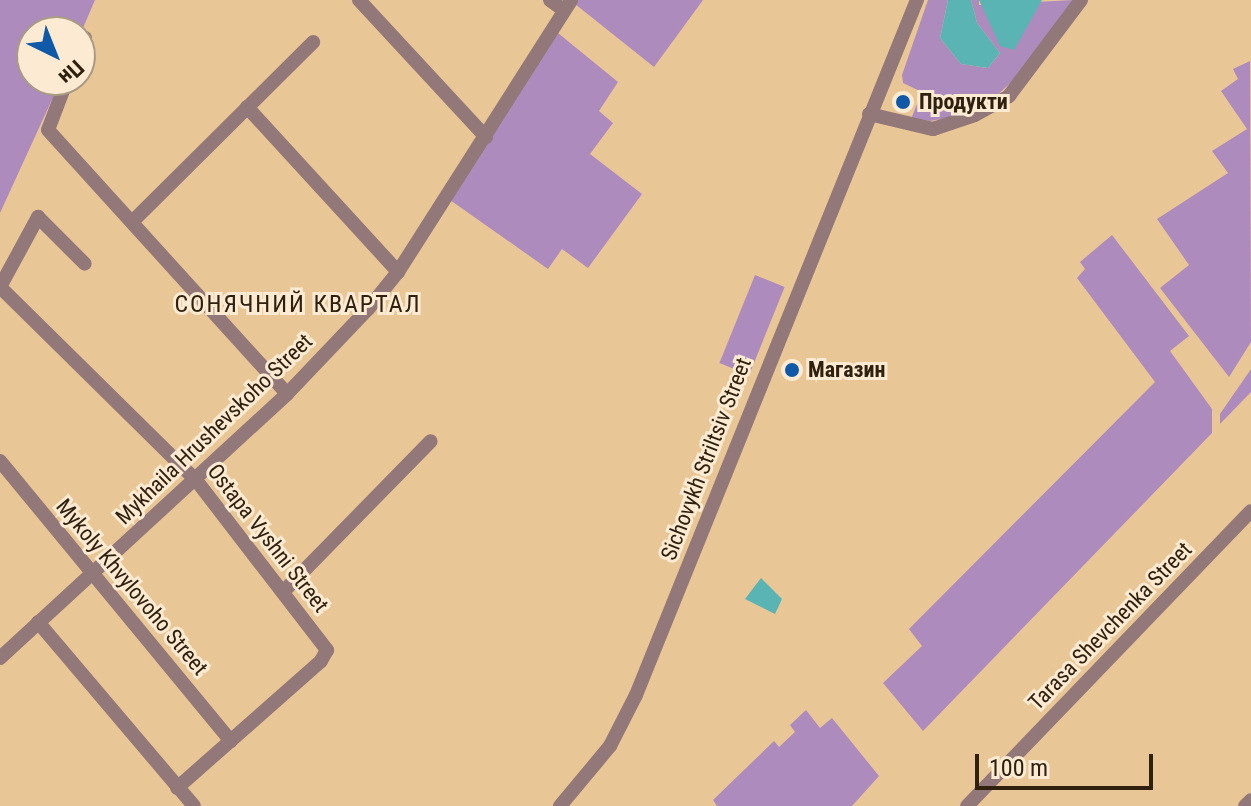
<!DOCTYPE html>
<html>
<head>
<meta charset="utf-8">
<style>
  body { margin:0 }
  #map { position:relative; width:1251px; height:806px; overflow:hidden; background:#e9c696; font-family:"Roboto Condensed",sans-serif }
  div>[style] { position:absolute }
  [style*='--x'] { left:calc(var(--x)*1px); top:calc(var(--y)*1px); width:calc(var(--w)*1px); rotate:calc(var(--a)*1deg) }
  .green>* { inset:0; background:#ae8bbd; transform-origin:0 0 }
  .water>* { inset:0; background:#5ab4b4 }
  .minor>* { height:14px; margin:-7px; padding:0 7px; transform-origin:7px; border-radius:7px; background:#937879 }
  .dots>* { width:22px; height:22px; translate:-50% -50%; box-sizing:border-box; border:4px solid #fcead2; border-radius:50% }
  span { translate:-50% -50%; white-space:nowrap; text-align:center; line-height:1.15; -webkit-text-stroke:6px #fcead2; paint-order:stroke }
  .poi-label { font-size:22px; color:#2f210e; font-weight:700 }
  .left { translate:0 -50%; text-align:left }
  .street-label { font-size:22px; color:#2f210e }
  .neighbourhood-label { font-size:24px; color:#2f210e; letter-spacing:2px }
  .north { position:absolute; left:16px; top:16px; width:80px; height:80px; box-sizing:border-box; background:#fcead2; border:2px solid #aa9a84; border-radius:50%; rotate:137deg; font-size:22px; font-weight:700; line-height:32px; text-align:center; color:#2f210e }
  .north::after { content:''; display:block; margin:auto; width:28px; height:36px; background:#1059a8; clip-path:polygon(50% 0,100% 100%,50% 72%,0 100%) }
  .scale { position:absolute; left:975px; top:754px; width:178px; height:36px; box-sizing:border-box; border:4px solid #2f210e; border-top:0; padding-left:10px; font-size:24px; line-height:28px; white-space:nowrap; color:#2f210e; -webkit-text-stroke:6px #fcead2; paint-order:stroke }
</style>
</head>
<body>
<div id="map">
  <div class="green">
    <i style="clip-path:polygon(0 0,95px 0,80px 35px,32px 32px,32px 80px,61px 80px,0 213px)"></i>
    <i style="clip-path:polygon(578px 0,703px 0,654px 67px,575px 4px)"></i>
    <i style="clip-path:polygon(928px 0,948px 0,940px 38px,961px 64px,988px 68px,1000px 53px,977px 23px,971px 0,979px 0,979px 5px,1073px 0,1019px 75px,994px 98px,958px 116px,930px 121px,911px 119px,922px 92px,903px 83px,902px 75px)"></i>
    <i style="clip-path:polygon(558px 33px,618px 82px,599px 111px,613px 123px,590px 154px,642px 194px,588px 268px,562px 249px,548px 269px,450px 200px)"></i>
    <i style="clip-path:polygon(1250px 61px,1251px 342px,1229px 377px,1160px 288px,1189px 265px,1157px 219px,1228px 173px,1212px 151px,1247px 129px,1221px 91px,1238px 79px,1233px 69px)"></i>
    <i style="clip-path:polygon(1112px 235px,1189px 336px,1170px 351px,1212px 409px,1212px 433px,923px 731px,883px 683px,922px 646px,909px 629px,1155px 382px,1077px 278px,1085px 269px,1080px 262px)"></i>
    <i style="left:755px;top:275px;width:32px;height:95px;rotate:22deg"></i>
    <i style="clip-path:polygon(1251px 369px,1251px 392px,1220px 424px,1220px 414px)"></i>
    <i style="clip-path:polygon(806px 710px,820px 728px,832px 718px,879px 776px,852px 806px,717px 806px,713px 800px,774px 741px,779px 747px,795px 732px,790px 725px)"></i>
  </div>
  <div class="water">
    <i style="clip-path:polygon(948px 0,971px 0,977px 23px,1000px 53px,988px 68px,961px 64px,940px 38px)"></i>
    <i style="clip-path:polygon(979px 0,1042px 0,1014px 50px,1000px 46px)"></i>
    <i style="clip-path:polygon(761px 578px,782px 599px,775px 614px,745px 599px)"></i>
  </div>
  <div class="minor">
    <i style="--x:359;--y:0;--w:187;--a:47.2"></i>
    <i style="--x:550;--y:0;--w:17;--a:36"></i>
    <i style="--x:80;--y:50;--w:13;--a:-67"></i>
    <i style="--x:67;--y:80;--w:53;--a:110.8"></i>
    <i style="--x:48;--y:130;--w:356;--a:47.8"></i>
    <i style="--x:247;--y:107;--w:224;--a:47.5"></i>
    <i style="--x:869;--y:114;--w:66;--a:13.2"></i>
    <i style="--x:933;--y:129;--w:44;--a:-18.4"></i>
    <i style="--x:975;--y:115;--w:39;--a:-29"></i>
    <i style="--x:1009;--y:96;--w:120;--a:-53.1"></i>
    <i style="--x:133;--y:221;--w:254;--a:-44.8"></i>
    <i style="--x:0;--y:287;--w:275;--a:44.6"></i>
    <i style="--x:196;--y:480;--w:215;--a:52.4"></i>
    <i style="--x:327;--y:650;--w:13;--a:119"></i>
    <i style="--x:321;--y:661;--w:192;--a:138.6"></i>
    <i style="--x:0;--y:287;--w:80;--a:-61.5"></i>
    <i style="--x:38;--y:217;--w:66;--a:45"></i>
    <i style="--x:0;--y:461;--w:363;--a:50.5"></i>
    <i style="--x:283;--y:592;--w:211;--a:-45.6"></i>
    <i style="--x:38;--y:622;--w:241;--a:49.7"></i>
    <i style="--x:0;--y:658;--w:390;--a:-42.6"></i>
    <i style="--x:287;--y:394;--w:117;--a:-46.4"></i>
    <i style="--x:368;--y:309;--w:48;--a:-51"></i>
    <i style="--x:398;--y:272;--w:322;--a:-57.5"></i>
    <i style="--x:560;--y:806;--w:78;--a:-50.2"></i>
    <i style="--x:610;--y:746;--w:57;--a:-63"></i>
    <i style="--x:636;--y:695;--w:750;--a:-67.99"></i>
    <i style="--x:967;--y:806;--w:409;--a:-46.1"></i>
    <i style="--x:1245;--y:806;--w:8;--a:-45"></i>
  </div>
  <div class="dots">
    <i style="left:903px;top:102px;background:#1059a8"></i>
    <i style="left:792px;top:370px;background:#1059a8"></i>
  </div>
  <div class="poi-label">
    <span class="left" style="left:919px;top:102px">Продукти</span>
    <span class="left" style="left:808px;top:370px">Магазин</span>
  </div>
  <div class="street-label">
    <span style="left:214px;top:429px;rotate:-44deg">Mykhaila Hrushevskoho Street</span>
    <span style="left:706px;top:459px;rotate:-69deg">Sichovykh Striltsiv Street</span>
    <span style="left:268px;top:538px;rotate:52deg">Ostapa Vyshni Street</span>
    <span style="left:132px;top:587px;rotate:50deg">Mykoly Khvylovoho Street</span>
    <span style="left:1110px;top:626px;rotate:-46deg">Tarasa Shevchenka Street</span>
  </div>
  <div class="neighbourhood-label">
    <span style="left:298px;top:305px">СОНЯЧНИЙ КВАРТАЛ</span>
  </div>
  <div class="north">Пн</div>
  <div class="scale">100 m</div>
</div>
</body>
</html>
